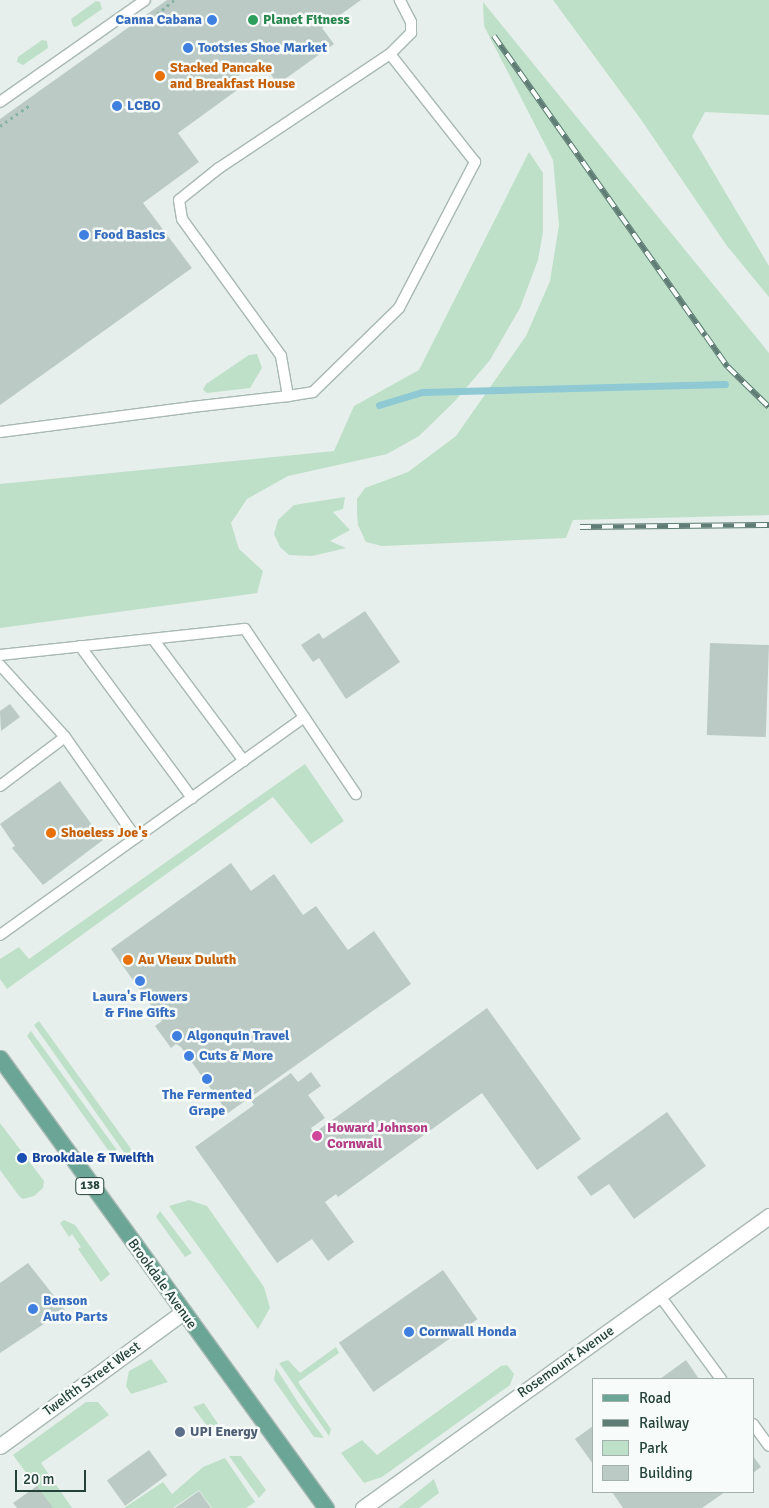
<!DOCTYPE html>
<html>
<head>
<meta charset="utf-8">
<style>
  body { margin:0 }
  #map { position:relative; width:769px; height:1508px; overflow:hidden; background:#e6efeb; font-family:Signika,sans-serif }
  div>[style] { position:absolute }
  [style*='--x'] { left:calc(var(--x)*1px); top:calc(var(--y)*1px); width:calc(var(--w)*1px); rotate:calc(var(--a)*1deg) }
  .green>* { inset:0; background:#bfe0c8 }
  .stream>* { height:7px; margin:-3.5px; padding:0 3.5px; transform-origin:3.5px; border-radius:3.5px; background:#8ec9d4 }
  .building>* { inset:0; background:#bbcac4; transform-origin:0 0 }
  .path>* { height:3px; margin-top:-1.5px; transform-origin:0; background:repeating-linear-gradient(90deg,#86b3a5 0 2.5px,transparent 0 6.5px) }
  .roads { filter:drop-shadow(1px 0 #a8b8b2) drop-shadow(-1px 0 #a8b8b2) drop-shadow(0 1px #a8b8b2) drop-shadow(0 -1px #a8b8b2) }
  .service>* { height:10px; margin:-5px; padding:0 5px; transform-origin:5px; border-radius:5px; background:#fff }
  .minor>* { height:15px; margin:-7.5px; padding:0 7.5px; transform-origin:7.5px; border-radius:7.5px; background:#fff }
  .primary>* { height:15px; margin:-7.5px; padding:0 7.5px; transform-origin:7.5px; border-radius:7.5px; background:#6aa596 }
  .rail>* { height:5.5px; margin-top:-2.75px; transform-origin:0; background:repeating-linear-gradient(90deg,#f7fbf9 0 11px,#5f7d75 0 22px); box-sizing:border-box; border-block:1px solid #5f7d75 }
  .dots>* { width:14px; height:14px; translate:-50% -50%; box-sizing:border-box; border:2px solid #f7fbf9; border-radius:50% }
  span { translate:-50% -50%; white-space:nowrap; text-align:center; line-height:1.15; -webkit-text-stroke:5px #f7fbf9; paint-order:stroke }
  .shield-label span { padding:1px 4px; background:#f7fbf9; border:1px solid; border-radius:4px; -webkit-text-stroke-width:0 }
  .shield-label { font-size:12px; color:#24423a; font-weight:700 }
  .shop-label { font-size:14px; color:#366cbe; font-weight:700 }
  .right { translate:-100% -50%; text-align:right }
  .left { translate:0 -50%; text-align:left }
  .leisure-label { font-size:14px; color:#27864d; font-weight:700 }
  .food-label { font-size:14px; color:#c56008; font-weight:700 }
  .hotel-label { font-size:14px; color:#b23c85; font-weight:700 }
  .transit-label { font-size:14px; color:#164399; font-weight:700 }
  .street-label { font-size:14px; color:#24423a }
  .service-label { font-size:14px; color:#4e5e75; font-weight:700 }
  .legend { position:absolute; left:592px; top:1378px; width:162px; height:115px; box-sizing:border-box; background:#f7fbf9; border:1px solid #a3b1ad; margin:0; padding:6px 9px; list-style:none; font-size:15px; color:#24423a }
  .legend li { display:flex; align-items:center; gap:10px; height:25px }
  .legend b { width:25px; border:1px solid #a3b1ad }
  .scale { position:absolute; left:15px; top:1470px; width:71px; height:22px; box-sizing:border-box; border:2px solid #24423a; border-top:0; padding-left:6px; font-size:15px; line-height:18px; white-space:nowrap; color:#24423a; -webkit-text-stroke:4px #f7fbf9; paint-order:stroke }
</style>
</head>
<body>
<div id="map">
  <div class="green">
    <i style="clip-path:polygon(553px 0,769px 0,769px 115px,705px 112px,692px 136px,769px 266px,769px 297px,727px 246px,642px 121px)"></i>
    <i style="clip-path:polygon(96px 1px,100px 2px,102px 9px,76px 27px,73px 26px,71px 19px)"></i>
    <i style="clip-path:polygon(483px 2px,769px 353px,769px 515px,573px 520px,566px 538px,382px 546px,366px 542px,358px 525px,357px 513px,357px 499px,365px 488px,408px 472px,456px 436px,526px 336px,550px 281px,559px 225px,553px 160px,484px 26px)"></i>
    <i style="clip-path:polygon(42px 40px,47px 41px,48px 48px,23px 65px,17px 62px,18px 57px)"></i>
    <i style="clip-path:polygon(529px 152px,543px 173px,543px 232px,538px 260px,520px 308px,490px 360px,455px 401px,419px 436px,387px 454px,288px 476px,247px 499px,231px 523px,239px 549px,263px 571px,257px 593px,0 628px,0 484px,334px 451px,354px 406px,419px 370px)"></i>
    <i style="clip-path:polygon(257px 354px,262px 368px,250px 388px,207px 393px,203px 390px,206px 384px,249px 355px)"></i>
    <i style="clip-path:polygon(345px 497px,343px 509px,333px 512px,350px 530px,330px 541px,346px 548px,312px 556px,289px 555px,280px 547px,274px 534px,278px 520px,294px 505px)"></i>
    <i style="clip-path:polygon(305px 764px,344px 821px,311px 844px,273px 797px,7px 989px,0 979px,0 959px,19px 947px,29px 959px)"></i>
    <i style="clip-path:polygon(39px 1021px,131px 1149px,128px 1158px,34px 1025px)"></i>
    <i style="clip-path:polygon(31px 1031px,124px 1160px,115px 1160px,27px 1036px)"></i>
    <i style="clip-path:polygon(0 1123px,44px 1181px,43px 1188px,34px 1196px,23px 1199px,19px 1196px,0 1170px)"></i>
    <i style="clip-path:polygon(189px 1200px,207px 1206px,264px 1287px,270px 1308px,258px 1329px,169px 1206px)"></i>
    <i style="clip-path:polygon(160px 1211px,192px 1253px,185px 1257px,156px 1217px)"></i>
    <i style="clip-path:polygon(64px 1220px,75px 1225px,110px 1274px,101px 1282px,78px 1249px,81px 1247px,72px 1234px,69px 1237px,60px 1223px)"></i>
    <i style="clip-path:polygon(336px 1347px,339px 1353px,298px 1382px,331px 1429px,329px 1436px,279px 1363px,288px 1360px,300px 1373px)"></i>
    <i style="clip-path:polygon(151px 1359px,168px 1382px,131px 1394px,126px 1386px,129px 1371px)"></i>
    <i style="clip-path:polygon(507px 1365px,514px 1374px,510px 1385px,382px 1477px,364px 1483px,341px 1453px,362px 1440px,377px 1455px,501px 1366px)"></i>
    <i style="clip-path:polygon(276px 1368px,299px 1404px,324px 1438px,314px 1437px,274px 1380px)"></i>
    <i style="clip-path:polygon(86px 1402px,98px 1402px,109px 1415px,41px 1463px,72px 1508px,52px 1508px,13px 1455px)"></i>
    <i style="clip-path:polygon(204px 1403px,218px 1424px,210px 1430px,193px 1407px)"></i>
    <i style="clip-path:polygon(229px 1456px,241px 1456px,266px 1490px,259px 1498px)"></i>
    <i style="clip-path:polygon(225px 1458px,255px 1502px,246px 1508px,212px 1508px,199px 1490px,173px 1508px,124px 1508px,163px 1482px,172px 1494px,203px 1467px)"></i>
    <i style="clip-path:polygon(434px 1479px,439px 1493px,419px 1508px,398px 1508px)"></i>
  </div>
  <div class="stream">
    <i style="--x:379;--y:405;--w:45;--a:-16.8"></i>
    <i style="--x:422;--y:392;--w:303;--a:-1.5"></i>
  </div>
  <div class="building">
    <i style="clip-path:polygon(167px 0,361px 0,322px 28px,334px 44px,278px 84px,260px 60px,234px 79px,240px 88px,178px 133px,199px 162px,143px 203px,192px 268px,0 405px,0 119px)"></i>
    <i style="clip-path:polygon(365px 611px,400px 662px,346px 699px,319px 658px,313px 662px,301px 645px,319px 633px,323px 639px)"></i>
    <i style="left:710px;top:643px;width:59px;height:92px;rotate:2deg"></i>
    <i style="clip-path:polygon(10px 704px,20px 717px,1px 731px,0 711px)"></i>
    <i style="clip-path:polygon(60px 781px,103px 840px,43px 885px,12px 848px,15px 846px,0 824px)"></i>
    <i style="clip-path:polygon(231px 863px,251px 891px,274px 874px,303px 915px,316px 906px,348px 950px,374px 931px,411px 984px,228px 1113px,181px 1047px,176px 1044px,171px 1048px,155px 1026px,162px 1021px,111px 949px)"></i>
    <i style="clip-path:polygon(487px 1008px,581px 1139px,537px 1170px,482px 1093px,338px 1197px,336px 1194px,325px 1202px,354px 1242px,328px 1261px,312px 1239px,277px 1263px,195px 1147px,254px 1105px,251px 1101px,291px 1073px,298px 1082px,311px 1072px,321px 1086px,308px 1095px,325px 1118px,311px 1128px,314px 1133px)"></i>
    <i style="clip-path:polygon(667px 1112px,706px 1166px,634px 1219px,609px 1184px,591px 1196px,577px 1177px)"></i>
    <i style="clip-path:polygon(28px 1263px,65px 1310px,0 1353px,0 1283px)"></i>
    <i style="left:443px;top:1270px;width:60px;height:127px;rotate:55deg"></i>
    <i style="clip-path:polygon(686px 1360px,699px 1379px,660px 1379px,675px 1368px)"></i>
    <i style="clip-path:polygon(593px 1426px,593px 1464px,575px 1439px)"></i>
    <i style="left:149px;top:1450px;width:31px;height:52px;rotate:54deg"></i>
    <i style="clip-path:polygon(753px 1456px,761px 1467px,753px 1473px)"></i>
    <i style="clip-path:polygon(37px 1486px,53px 1508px,17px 1508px,13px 1503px)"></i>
    <i style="clip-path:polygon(199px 1491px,211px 1508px,175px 1508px)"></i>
    <i style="clip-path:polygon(612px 1492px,725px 1492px,702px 1508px,623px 1508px)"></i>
  </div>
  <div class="path">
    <i style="--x:157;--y:14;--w:22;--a:-39"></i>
    <i style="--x:0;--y:126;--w:37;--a:-35"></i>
  </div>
  <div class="roads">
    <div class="service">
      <i style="--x:390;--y:54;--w:30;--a:-45"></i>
      <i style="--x:411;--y:33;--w:11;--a:-90"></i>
      <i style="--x:411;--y:22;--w:25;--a:-117"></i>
      <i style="--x:0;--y:102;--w:177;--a:-35.1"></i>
      <i style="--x:0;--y:432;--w:194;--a:-7.4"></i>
      <i style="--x:192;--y:407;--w:97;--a:-6.5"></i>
      <i style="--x:288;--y:396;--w:25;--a:-9"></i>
      <i style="--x:313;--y:392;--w:120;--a:-44.3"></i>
      <i style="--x:399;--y:308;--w:165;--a:-62.5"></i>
      <i style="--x:475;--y:162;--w:137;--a:-128.2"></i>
      <i style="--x:390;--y:54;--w:206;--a:146.3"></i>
      <i style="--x:219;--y:168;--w:51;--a:141.3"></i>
      <i style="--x:179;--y:200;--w:19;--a:81"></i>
      <i style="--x:182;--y:219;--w:169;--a:54.1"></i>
      <i style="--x:281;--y:356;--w:41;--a:80.1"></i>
      <i style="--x:153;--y:639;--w:152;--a:53.3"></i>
      <i style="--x:80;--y:646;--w:189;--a:53.6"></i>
      <i style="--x:0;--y:655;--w:246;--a:-6.1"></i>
      <i style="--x:245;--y:629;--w:199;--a:56.1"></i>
      <i style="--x:0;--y:665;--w:97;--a:47.9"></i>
      <i style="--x:0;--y:786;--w:81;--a:-37"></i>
      <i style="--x:65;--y:737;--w:123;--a:54.9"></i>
      <i style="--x:0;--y:935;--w:374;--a:-35.6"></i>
      <i style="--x:660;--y:1296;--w:103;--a:53.7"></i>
      <i style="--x:753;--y:1424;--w:27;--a:54"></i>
    </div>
    <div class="minor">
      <i style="--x:0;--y:1446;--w:227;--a:-36.2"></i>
      <i style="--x:363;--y:1508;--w:500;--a:-35.72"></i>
    </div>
    <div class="primary">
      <i style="--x:0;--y:1058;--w:556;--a:54.08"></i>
    </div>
  </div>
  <div class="rail">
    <i style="--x:494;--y:36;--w:367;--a:54.8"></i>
    <i style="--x:706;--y:336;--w:38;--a:55"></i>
    <i style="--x:728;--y:367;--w:57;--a:44.3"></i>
    <i style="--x:580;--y:527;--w:189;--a:-0.6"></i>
  </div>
  <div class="dots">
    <i style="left:212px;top:20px;background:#3f7fe0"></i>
    <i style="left:253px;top:20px;background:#2e9e5b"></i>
    <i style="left:188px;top:48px;background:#3f7fe0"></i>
    <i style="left:160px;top:76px;background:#e8710a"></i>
    <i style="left:117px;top:106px;background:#3f7fe0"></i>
    <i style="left:84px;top:235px;background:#3f7fe0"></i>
    <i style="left:51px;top:833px;background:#e8710a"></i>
    <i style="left:128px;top:960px;background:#e8710a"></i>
    <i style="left:140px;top:981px;background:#3f7fe0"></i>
    <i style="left:177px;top:1036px;background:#3f7fe0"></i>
    <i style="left:189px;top:1056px;background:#3f7fe0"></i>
    <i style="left:207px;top:1079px;background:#3f7fe0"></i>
    <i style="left:317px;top:1136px;background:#d1479c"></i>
    <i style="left:22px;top:1158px;background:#1a4fb4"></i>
    <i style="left:33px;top:1309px;background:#3f7fe0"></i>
    <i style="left:409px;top:1332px;background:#3f7fe0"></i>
    <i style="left:180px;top:1432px;background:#5c6f8a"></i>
  </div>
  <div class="shield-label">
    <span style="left:90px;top:1186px">138</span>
  </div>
  <div class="shop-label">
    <span class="right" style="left:202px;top:20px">Canna Cabana</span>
    <span class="left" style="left:198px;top:48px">Tootsies Shoe Market</span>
    <span class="left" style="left:127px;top:106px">LCBO</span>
    <span class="left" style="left:94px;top:235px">Food Basics</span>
    <span style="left:140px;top:1005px">Laura's Flowers<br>&amp; Fine Gifts</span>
    <span class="left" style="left:187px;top:1036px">Algonquin Travel</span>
    <span class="left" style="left:199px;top:1056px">Cuts &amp; More</span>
    <span style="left:207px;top:1103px">The Fermented<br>Grape</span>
    <span class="left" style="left:43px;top:1309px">Benson<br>Auto Parts</span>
    <span class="left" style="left:419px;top:1332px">Cornwall Honda</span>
  </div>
  <div class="leisure-label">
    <span class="left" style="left:263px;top:20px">Planet Fitness</span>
  </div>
  <div class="food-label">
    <span class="left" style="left:170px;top:76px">Stacked Pancake<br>and Breakfast House</span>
    <span class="left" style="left:61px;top:833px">Shoeless Joe's</span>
    <span class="left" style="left:138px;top:960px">Au Vieux Duluth</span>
  </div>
  <div class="hotel-label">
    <span class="left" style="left:327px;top:1136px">Howard Johnson<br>Cornwall</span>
  </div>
  <div class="transit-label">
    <span class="left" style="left:32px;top:1158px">Brookdale &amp; Twelfth</span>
  </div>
  <div class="street-label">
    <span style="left:162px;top:1284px;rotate:54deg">Brookdale Avenue</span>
    <span style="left:566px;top:1362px;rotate:-35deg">Rosemount Avenue</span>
    <span style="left:92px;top:1379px;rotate:-36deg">Twelfth Street West</span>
  </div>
  <div class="service-label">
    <span class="left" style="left:190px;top:1432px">UPI Energy</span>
  </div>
  <ul class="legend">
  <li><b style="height:6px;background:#6aa596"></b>Road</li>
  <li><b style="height:6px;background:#5f7d75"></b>Railway</li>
  <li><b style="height:14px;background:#bfe0c8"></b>Park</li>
  <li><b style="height:14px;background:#bbcac4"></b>Building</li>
  </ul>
  <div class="scale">20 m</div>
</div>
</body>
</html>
